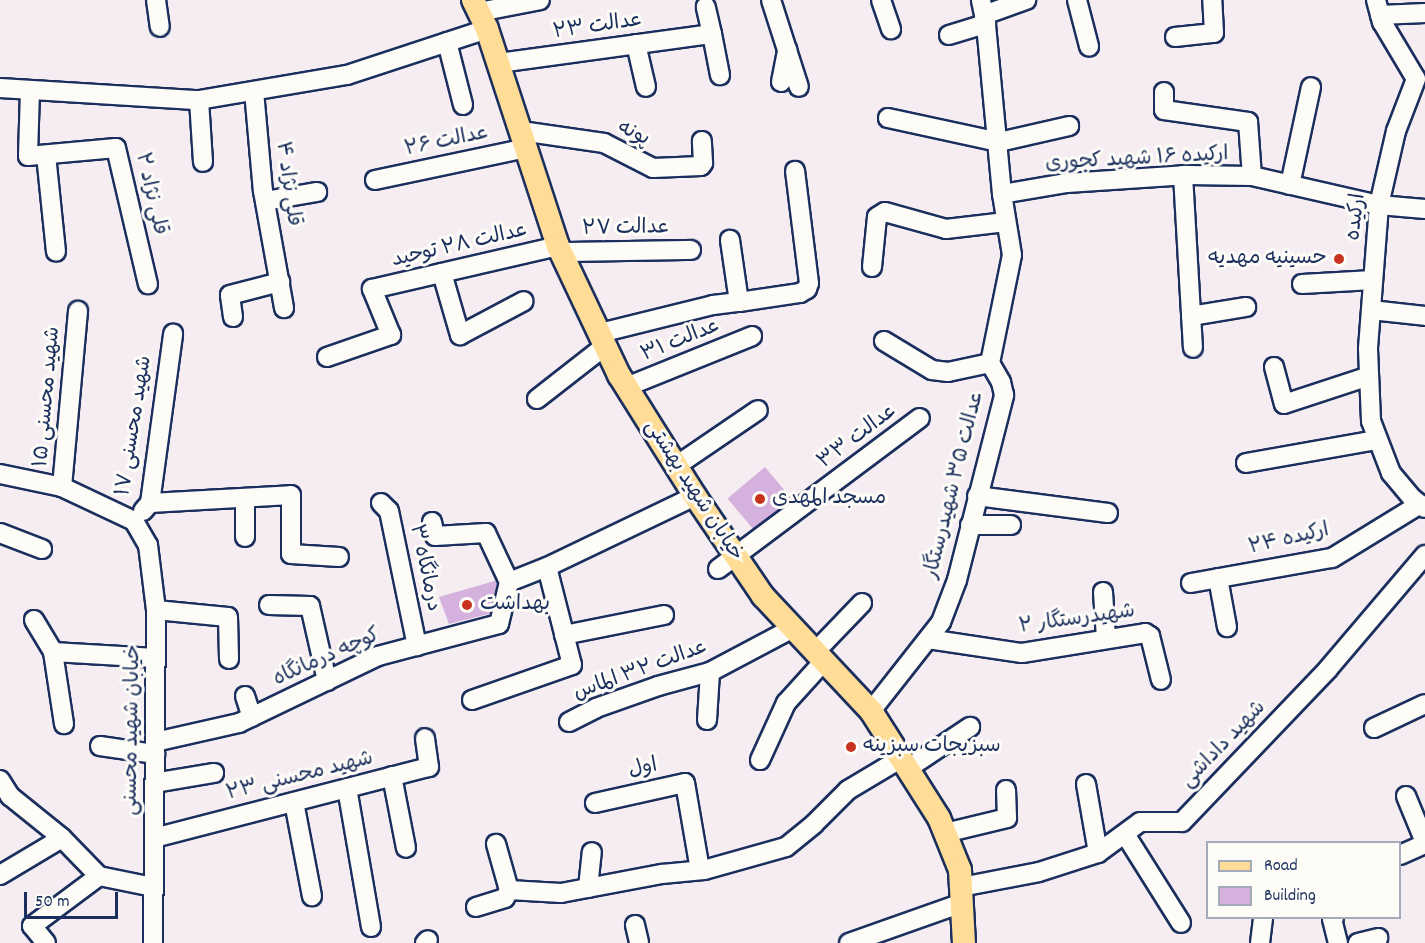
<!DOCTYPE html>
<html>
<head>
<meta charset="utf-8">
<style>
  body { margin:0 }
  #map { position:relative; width:1425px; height:943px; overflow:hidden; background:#f5edf2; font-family:Dekko,"Playpen Sans Arabic",sans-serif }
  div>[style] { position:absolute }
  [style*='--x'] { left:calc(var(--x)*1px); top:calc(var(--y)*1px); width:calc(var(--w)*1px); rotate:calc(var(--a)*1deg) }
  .building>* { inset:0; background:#d4b2dd; transform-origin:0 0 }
  .roads { filter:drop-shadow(2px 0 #1b2f5e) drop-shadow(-2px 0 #1b2f5e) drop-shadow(0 2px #1b2f5e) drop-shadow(0 -2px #1b2f5e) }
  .minor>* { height:18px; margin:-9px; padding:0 9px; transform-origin:9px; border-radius:9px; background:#fdfcf7 }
  .major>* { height:22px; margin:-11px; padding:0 11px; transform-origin:11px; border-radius:11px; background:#ffdd96 }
  .dots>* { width:16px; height:16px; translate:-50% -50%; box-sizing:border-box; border:3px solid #fdfcf7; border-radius:50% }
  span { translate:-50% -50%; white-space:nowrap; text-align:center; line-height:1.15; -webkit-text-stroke:6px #fdfcf7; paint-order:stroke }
  .street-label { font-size:21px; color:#1b2f5e }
  .poi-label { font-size:21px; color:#1b2f5e }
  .right { translate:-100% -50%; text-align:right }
  .left { translate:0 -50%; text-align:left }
  .legend { position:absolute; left:1206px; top:841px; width:195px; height:78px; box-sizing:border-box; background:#fdfcf7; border:2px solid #a3aaba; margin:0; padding:8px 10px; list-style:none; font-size:18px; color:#1b2f5e }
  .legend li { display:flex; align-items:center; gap:12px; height:30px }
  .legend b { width:30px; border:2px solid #a3aaba }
  .scale { position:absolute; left:24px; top:892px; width:94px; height:27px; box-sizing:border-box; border:3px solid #1b2f5e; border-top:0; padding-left:8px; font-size:18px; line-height:21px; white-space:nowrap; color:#1b2f5e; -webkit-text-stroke:4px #fdfcf7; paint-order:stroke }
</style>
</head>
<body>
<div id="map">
  <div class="building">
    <i style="left:765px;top:467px;width:45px;height:49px;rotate:50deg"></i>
    <i style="clip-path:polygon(498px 580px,492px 613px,449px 624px,439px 597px)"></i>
  </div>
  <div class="roads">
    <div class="minor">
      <i style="--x:156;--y:0;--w:27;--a:82"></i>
      <i style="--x:771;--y:0;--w:91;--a:72.2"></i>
      <i style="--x:881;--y:0;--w:31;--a:71"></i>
      <i style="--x:1077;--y:0;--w:48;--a:75.4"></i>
      <i style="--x:1376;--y:0;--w:23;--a:75"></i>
      <i style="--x:1382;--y:22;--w:66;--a:59.2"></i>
      <i style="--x:1416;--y:79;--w:56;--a:111"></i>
      <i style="--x:1396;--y:131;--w:76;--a:102.9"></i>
      <i style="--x:1379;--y:205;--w:144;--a:94.4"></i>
      <i style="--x:1368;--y:349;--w:72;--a:87.6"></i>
      <i style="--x:1371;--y:421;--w:56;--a:69"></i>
      <i style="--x:1391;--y:473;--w:33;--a:50"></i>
      <i style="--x:1412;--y:498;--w:16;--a:38"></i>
      <i style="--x:479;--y:12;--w:62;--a:-11.1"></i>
      <i style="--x:984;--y:15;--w:45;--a:-19.7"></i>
      <i style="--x:1380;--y:15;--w:45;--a:-2.5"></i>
      <i style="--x:712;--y:34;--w:42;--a:79"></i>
      <i style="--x:949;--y:35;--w:39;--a:-17"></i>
      <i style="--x:1175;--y:37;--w:39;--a:-6"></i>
      <i style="--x:1214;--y:33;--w:33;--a:-93"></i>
      <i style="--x:447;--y:42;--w:65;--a:75.7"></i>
      <i style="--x:636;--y:44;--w:44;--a:76.9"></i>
      <i style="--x:499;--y:63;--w:215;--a:-7.8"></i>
      <i style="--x:712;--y:34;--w:28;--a:-103"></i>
      <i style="--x:781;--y:82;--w:33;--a:-79"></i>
      <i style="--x:0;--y:88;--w:199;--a:3.5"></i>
      <i style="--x:199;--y:100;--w:150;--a:-9.6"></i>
      <i style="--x:347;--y:75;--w:147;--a:-18.2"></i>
      <i style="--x:30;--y:91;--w:65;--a:91.8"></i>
      <i style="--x:28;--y:156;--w:88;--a:-5.2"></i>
      <i style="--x:116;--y:148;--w:140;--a:76.8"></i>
      <i style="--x:254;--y:91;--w:100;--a:84.9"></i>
      <i style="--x:263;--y:191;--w:119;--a:79.8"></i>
      <i style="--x:1164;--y:92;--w:18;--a:90"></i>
      <i style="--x:1164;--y:110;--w:85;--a:8.1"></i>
      <i style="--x:1248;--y:122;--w:54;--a:85.8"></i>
      <i style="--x:199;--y:100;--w:62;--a:86.3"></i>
      <i style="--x:888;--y:118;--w:114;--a:12.2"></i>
      <i style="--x:999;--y:142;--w:72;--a:-12.9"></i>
      <i style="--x:521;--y:131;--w:84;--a:8.2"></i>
      <i style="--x:604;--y:143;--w:55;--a:27"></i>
      <i style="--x:653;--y:168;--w:48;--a:-2.4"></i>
      <i style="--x:701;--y:166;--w:4;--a:-56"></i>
      <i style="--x:703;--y:163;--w:22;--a:-93"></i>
      <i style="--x:46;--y:155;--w:97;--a:84.1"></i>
      <i style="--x:1183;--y:175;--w:173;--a:86.7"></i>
      <i style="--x:375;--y:180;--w:155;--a:-11.9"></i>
      <i style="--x:1290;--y:185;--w:100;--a:-77.9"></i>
      <i style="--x:1002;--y:194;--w:66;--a:-9.6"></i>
      <i style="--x:1067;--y:183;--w:121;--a:-3.8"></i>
      <i style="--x:1188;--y:175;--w:64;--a:0.9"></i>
      <i style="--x:1252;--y:176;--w:130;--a:12.9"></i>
      <i style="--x:1379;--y:205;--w:46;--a:5"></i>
      <i style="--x:265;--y:201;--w:53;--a:-9.8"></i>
      <i style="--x:562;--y:252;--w:129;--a:-0.9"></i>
      <i style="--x:872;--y:267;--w:50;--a:-84.3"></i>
      <i style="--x:877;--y:217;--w:9;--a:-32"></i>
      <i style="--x:885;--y:212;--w:63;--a:15.6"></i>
      <i style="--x:946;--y:229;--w:60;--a:-6.7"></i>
      <i style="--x:442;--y:273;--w:65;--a:73.8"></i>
      <i style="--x:460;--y:335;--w:72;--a:-28"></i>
      <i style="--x:1302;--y:284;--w:71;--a:-3.2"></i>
      <i style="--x:739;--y:302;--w:62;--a:-8.4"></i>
      <i style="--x:800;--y:293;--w:8;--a:-30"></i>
      <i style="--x:807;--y:289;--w:6;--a:-72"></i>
      <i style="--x:809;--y:283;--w:113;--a:-97.1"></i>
      <i style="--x:1371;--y:310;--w:54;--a:6.3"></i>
      <i style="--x:1191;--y:316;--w:56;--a:-9.3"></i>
      <i style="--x:233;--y:317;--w:22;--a:-98"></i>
      <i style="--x:230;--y:295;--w:52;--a:-14.6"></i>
      <i style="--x:600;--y:333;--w:116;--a:-13.9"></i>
      <i style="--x:713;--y:305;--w:26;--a:-7"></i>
      <i style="--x:739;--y:302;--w:63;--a:-98.3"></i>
      <i style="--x:884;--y:341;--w:56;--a:31.1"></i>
      <i style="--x:932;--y:370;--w:16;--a:7"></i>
      <i style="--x:948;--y:372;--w:43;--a:-12.1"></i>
      <i style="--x:327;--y:357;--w:68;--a:-19"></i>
      <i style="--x:391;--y:335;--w:50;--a:-112.4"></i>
      <i style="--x:372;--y:289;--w:191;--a:-13"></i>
      <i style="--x:1274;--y:367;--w:38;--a:75"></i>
      <i style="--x:1284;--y:404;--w:89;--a:-18.2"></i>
      <i style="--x:626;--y:387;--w:136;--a:-22"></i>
      <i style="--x:537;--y:399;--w:88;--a:-38"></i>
      <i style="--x:1246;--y:463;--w:133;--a:-10"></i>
      <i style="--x:676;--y:466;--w:99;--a:-34.3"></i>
      <i style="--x:0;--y:474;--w:63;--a:11.8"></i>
      <i style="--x:62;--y:487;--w:80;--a:25.3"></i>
      <i style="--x:62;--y:487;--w:177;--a:-84.8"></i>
      <i style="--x:977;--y:496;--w:132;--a:7.4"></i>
      <i style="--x:245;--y:498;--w:39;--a:90"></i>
      <i style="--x:150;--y:503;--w:141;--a:-3.2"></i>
      <i style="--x:291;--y:495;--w:59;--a:90"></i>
      <i style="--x:291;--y:554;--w:48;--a:3.6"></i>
      <i style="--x:381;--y:503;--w:11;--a:45"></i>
      <i style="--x:389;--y:511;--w:138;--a:78.3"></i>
      <i style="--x:143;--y:511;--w:11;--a:-49"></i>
      <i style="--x:150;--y:503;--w:171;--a:-82.2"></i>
      <i style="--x:134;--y:521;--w:28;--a:60"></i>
      <i style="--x:148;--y:545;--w:65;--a:83"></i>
      <i style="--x:156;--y:610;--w:333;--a:90.5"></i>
      <i style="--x:432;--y:522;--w:14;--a:78"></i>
      <i style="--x:435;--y:536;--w:51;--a:-3.4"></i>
      <i style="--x:486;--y:533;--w:54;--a:64.9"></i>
      <i style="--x:970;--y:525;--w:41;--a:0"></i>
      <i style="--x:0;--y:533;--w:45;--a:20.9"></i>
      <i style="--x:718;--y:569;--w:252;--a:-36.8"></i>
      <i style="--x:1218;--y:578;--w:50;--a:79.6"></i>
      <i style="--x:509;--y:582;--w:41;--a:-21.5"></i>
      <i style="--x:547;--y:567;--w:164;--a:-25.6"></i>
      <i style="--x:1191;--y:583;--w:143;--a:-10.1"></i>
      <i style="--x:1332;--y:558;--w:103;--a:-31.5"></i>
      <i style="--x:1103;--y:592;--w:47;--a:86.3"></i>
      <i style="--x:269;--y:605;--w:41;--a:1.4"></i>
      <i style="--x:310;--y:606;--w:77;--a:77.2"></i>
      <i style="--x:156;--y:610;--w:72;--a:5.6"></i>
      <i style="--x:228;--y:617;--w:42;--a:88.6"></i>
      <i style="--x:34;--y:620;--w:37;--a:59"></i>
      <i style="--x:53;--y:652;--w:73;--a:81.3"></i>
      <i style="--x:564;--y:635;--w:102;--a:-11.3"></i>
      <i style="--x:928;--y:639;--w:95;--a:8.5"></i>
      <i style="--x:1022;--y:653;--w:125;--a:-9.2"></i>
      <i style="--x:1145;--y:633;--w:6;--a:31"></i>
      <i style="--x:1150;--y:636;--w:45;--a:76"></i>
      <i style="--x:53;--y:652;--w:103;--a:3.3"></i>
      <i style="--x:815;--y:652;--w:68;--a:-46.2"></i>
      <i style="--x:245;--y:696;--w:22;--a:72"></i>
      <i style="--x:472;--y:700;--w:106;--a:-19.3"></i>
      <i style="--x:572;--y:665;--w:101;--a:-104.3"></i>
      <i style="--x:871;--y:711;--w:113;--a:-51.8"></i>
      <i style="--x:941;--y:622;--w:45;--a:-69.1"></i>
      <i style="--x:957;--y:580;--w:191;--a:-75.7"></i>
      <i style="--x:1004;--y:395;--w:13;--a:-103"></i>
      <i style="--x:1001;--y:382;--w:22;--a:-120"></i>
      <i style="--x:990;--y:363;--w:110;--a:-78.5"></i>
      <i style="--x:1012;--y:255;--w:62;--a:-99.3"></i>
      <i style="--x:1002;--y:194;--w:171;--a:-95.4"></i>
      <i style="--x:986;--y:24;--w:25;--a:-102"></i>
      <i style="--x:707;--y:720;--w:48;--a:-86.4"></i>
      <i style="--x:569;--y:722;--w:30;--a:-27"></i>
      <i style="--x:596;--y:708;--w:66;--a:-19.5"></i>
      <i style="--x:658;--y:686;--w:54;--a:-15.1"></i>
      <i style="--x:710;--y:672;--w:94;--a:-27.9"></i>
      <i style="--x:1374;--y:728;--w:56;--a:-25.2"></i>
      <i style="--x:155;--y:742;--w:86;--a:-12.7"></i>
      <i style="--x:239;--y:723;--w:154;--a:-25.7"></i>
      <i style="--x:378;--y:656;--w:125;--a:-14.8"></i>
      <i style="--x:499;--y:624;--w:43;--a:-76.6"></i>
      <i style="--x:100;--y:746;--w:56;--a:8.3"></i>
      <i style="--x:760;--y:760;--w:63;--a:-65.5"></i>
      <i style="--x:786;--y:703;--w:57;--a:-47.9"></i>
      <i style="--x:907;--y:769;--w:76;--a:-33.7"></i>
      <i style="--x:392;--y:776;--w:73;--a:79"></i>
      <i style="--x:0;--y:780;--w:19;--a:58"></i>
      <i style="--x:10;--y:796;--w:67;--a:38.9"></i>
      <i style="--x:62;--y:838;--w:53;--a:45.8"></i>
      <i style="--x:99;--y:876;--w:55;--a:11.5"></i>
      <i style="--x:154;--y:783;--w:61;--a:-9.5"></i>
      <i style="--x:1086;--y:784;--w:70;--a:80.1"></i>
      <i style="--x:347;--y:788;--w:141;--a:80.2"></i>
      <i style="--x:1406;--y:796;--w:50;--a:67.6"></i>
      <i style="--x:294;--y:802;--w:96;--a:79.2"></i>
      <i style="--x:595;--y:803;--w:92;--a:-12.5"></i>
      <i style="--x:685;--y:783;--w:88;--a:80.2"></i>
      <i style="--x:945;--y:833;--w:64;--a:-13.6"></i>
      <i style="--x:1007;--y:818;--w:28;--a:-92"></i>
      <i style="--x:1125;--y:834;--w:105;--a:57.8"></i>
      <i style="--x:154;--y:838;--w:284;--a:-14.5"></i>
      <i style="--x:429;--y:767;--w:29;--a:-98"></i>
      <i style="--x:1400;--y:855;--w:27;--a:-24"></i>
      <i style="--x:0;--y:875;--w:72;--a:-30.8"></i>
      <i style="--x:961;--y:887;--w:79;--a:-10.9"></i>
      <i style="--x:1039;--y:872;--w:62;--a:-17.9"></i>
      <i style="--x:1098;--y:853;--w:52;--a:-36.4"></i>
      <i style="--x:1140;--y:822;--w:42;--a:0"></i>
      <i style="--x:1182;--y:822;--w:211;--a:-46.3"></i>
      <i style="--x:1328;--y:669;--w:150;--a:-49.6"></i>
      <i style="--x:588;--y:888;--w:36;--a:-84"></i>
      <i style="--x:509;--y:890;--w:52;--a:3.3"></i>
      <i style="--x:561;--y:893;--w:103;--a:-10.7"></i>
      <i style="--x:662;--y:874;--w:42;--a:-5.4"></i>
      <i style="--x:704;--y:870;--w:85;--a:-15.7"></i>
      <i style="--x:786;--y:847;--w:36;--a:-39"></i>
      <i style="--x:814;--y:824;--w:48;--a:-45"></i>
      <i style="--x:848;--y:790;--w:61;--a:-30.8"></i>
      <i style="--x:476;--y:907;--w:30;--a:-17"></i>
      <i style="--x:505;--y:898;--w:9;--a:-63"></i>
      <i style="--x:509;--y:890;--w:48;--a:-105.8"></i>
      <i style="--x:1334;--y:918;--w:2;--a:153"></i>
      <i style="--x:1332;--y:919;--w:25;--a:76"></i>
      <i style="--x:635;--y:925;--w:18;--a:77"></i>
      <i style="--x:46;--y:943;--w:22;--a:-129"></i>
      <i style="--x:32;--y:926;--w:84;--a:-36.7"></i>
      <i style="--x:425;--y:943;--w:4;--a:-45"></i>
      <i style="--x:849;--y:943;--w:120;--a:-19.5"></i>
      <i style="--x:1260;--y:943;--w:25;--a:-83"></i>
      <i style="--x:1358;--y:943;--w:21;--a:-14"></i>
    </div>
    <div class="major">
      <i style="--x:473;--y:0;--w:32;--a:64"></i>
      <i style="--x:487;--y:29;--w:228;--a:71.9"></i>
      <i style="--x:558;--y:246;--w:143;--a:64.7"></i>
      <i style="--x:619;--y:375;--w:143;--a:57.9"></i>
      <i style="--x:695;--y:496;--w:121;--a:55.8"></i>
      <i style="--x:763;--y:596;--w:158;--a:46.8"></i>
      <i style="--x:871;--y:711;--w:127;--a:57.6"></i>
      <i style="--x:939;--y:818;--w:56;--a:68"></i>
      <i style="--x:960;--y:870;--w:73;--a:86.9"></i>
    </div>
  </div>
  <div class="dots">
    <i style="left:1339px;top:259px;background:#c8321e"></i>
    <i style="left:760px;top:499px;background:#c8321e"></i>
    <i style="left:467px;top:605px;background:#c8321e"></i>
    <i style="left:851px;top:747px;background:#c8321e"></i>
  </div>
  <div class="street-label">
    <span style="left:598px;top:27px;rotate:-8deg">عدالت ۲۳</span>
    <span style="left:633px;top:134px;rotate:26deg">پونه</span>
    <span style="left:447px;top:142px;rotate:-12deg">عدالت ۲۶</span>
    <span style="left:1137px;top:160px;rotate:-3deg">ارکیده ۱۶ شهید کجوری</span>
    <span style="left:287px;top:184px;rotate:82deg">قلی نژاد ۴</span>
    <span style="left:150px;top:194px;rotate:77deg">قلی نژاد ۲</span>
    <span style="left:1357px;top:217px;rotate:-83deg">ارکیده</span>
    <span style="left:626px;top:229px;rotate:-1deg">عدالت ۲۷</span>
    <span style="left:460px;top:246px;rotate:-13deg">عدالت ۲۸ توحید</span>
    <span style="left:681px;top:341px;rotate:-22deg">عدالت ۳۱</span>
    <span style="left:48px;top:397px;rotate:-85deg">شهید محسنی ۱۵</span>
    <span style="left:135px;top:426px;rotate:-81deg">شهید محسنی ۱۷</span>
    <span style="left:858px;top:437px;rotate:-37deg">عدالت ۳۳</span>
    <span style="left:955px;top:485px;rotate:-76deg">عدالت ۳۵ شهیدرستگار</span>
    <span style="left:693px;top:491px;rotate:57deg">خیابان شهید بهشتی</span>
    <span style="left:1289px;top:540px;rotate:-13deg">ارکیده ۲۴</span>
    <span style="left:424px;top:568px;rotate:78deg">درمانگاه ۳</span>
    <span style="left:1077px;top:620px;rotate:-8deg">شهیدرستگار ۲</span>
    <span style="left:327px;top:658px;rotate:-24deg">کوچه درمانگاه</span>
    <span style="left:641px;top:671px;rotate:-20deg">عدالت ۳۲ الماس</span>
    <span style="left:133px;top:730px;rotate:-89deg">خیابان شهید محسنی</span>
    <span style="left:1224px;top:745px;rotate:-46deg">شهید داداشی</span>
    <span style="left:643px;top:769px;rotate:-12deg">اول</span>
    <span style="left:300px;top:777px;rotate:-14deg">شهید محسنی ۲۳</span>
  </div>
  <div class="poi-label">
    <span class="right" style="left:1327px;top:259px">حسینیه مهدیه</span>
    <span class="left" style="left:772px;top:499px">مسجد المهدی</span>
    <span class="left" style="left:480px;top:605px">بهداشت</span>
    <span class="left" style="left:863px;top:747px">سبزیجات سبزینه</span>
  </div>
  <ul class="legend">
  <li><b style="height:8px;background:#ffdd96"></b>Road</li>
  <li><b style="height:16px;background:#d4b2dd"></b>Building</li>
  </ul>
  <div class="scale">50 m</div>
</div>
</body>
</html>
